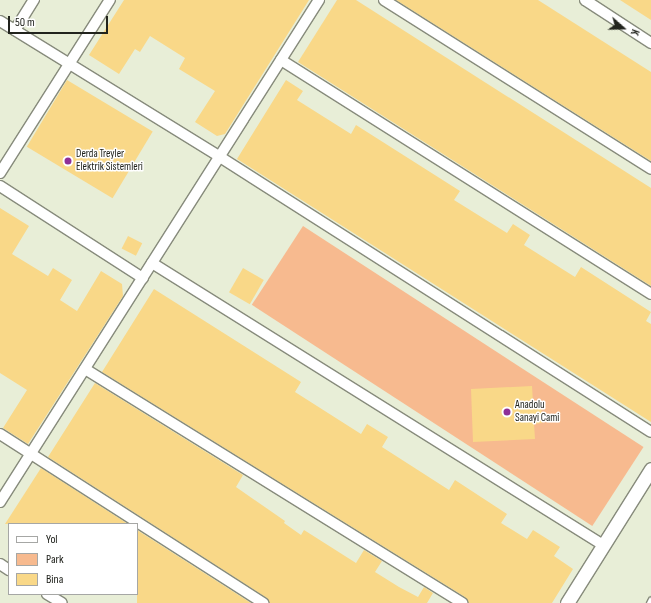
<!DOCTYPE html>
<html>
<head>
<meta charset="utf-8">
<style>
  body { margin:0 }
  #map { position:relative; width:651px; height:603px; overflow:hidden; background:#f6faea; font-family:"Sofia Sans Condensed",sans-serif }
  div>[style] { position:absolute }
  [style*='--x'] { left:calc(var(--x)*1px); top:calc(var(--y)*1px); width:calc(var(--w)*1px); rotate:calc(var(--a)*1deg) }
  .built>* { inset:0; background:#e8eed7 }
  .green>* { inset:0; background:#f7ba8f; transform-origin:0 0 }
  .building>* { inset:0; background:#f9d888; transform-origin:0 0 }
  .roads { filter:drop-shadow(1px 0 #878b7c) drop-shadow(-1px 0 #878b7c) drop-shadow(0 1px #878b7c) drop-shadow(0 -1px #878b7c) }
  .service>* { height:5px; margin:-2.5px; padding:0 2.5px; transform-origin:2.5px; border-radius:2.5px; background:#fff }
  .minor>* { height:10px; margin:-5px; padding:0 5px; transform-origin:5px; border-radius:5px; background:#fff }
  .tertiary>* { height:13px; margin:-6.5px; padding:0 6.5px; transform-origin:6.5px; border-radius:6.5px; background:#fff }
  .dots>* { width:11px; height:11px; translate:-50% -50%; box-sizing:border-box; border:2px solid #fff; border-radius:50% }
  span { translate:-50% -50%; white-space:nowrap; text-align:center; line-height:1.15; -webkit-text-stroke:3px #fff; paint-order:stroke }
  .poi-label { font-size:11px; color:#21231d }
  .left { translate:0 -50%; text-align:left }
  .legend { position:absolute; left:8px; top:523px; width:130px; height:72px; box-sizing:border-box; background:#fff; border:1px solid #a6a7a5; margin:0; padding:5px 7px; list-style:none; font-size:12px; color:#21231d }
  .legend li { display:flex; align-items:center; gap:8px; height:20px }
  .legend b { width:20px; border:1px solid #a6a7a5 }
  .north { position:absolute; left:603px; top:8px; width:40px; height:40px; -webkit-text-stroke:3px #fff; paint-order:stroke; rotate:110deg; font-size:11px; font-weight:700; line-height:16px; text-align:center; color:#21231d }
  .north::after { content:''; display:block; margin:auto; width:14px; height:18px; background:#21231d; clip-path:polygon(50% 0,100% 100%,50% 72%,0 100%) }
  .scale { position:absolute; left:8px; top:16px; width:100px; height:18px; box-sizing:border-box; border:2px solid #21231d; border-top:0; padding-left:5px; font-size:12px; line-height:14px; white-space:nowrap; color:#21231d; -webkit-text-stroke:3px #fff; paint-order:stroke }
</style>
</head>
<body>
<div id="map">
  <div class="built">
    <i style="clip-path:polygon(evenodd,0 0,651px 0,651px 603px,0 603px,0 0,9px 524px,137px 524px,137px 594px,9px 594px,9px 524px)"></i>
  </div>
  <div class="green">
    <i style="left:303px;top:226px;width:406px;height:94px;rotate:33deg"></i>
  </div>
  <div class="building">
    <i style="clip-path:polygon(124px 0,309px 0,225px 134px,217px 136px,195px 122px,215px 91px,179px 69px,185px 58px,150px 36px,140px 52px,135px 49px,119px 74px,89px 55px)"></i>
    <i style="clip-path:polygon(337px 0,356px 0,651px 188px,651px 286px,298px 62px)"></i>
    <i style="clip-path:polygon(396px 0,538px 0,651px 72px,651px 161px)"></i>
    <i style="clip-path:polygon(620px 0,651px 0,651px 20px)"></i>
    <i style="left:67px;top:80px;width:100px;height:78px;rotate:31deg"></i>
    <i style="clip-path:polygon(286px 80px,303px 91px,297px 100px,351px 134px,356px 125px,460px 191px,454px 200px,507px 233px,513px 224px,530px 235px,524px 245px,575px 277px,581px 267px,651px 312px,646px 321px,651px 324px,651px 422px,237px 159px)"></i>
    <i style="clip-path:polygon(0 208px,29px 226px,12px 254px,48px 276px,53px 268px,72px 280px,60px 300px,77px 311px,101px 271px,122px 284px,123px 296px,28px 444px,3px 428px,27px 390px,0 373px)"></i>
    <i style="left:128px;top:236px;width:16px;height:14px;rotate:27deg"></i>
    <i style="left:243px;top:268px;width:24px;height:28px;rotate:30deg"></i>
    <i style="clip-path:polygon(154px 289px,301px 382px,295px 392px,361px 434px,367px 424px,388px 437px,382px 447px,449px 490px,455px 480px,507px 514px,501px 523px,527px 539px,533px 530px,560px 547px,554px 556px,573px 569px,552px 603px,468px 603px,465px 597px,102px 372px)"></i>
    <i style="clip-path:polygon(95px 383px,243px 475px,236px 487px,285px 521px,284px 523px,301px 535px,304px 530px,356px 563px,364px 550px,382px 561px,375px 572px,399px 587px,418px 597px,424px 587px,433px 593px,427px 603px,269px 603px,267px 598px,48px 457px)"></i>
    <i style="clip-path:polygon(532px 386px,533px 402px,541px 401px,542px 423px,534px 424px,535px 439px,473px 442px,471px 389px)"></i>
    <i style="clip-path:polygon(41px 468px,128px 524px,5px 524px)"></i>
    <i style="clip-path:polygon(137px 530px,251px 603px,137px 603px)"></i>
  </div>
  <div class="roads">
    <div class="service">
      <i style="--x:649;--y:603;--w:4;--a:-63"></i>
    </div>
    <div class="minor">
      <i style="--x:384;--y:0;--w:316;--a:32.3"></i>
      <i style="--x:585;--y:0;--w:79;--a:33.1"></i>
      <i style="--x:0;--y:21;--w:259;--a:31.7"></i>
      <i style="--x:220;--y:157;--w:511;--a:32.54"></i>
      <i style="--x:15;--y:30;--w:36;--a:-58"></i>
      <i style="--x:281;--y:60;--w:438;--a:32.3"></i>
      <i style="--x:0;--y:173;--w:205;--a:-57.6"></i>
      <i style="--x:0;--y:186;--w:170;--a:32.8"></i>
      <i style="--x:152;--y:263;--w:532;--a:32.02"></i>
      <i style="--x:85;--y:369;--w:444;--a:31.8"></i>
      <i style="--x:0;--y:434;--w:313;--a:32.7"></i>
      <i style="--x:0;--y:502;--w:595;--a:-57.57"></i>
      <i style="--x:0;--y:564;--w:11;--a:34"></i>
      <i style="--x:47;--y:594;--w:17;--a:31"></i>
    </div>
    <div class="tertiary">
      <i style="--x:567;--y:603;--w:158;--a:-57.9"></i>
    </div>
  </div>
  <div class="dots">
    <i style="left:68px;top:161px;background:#8f2f98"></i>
    <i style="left:507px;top:412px;background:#8f2f98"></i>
  </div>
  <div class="poi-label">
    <span class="left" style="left:76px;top:161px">Derda Treyler<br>Elektrik Sistemleri</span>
    <span class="left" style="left:515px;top:412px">Anadolu<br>Sanayi Cami</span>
  </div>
  <ul class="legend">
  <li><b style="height:5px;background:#fff"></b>Yol</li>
  <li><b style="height:11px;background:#f7ba8f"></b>Park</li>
  <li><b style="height:11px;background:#f9d888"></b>Bina</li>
  </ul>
  <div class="north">K</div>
  <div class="scale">50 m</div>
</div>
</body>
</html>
